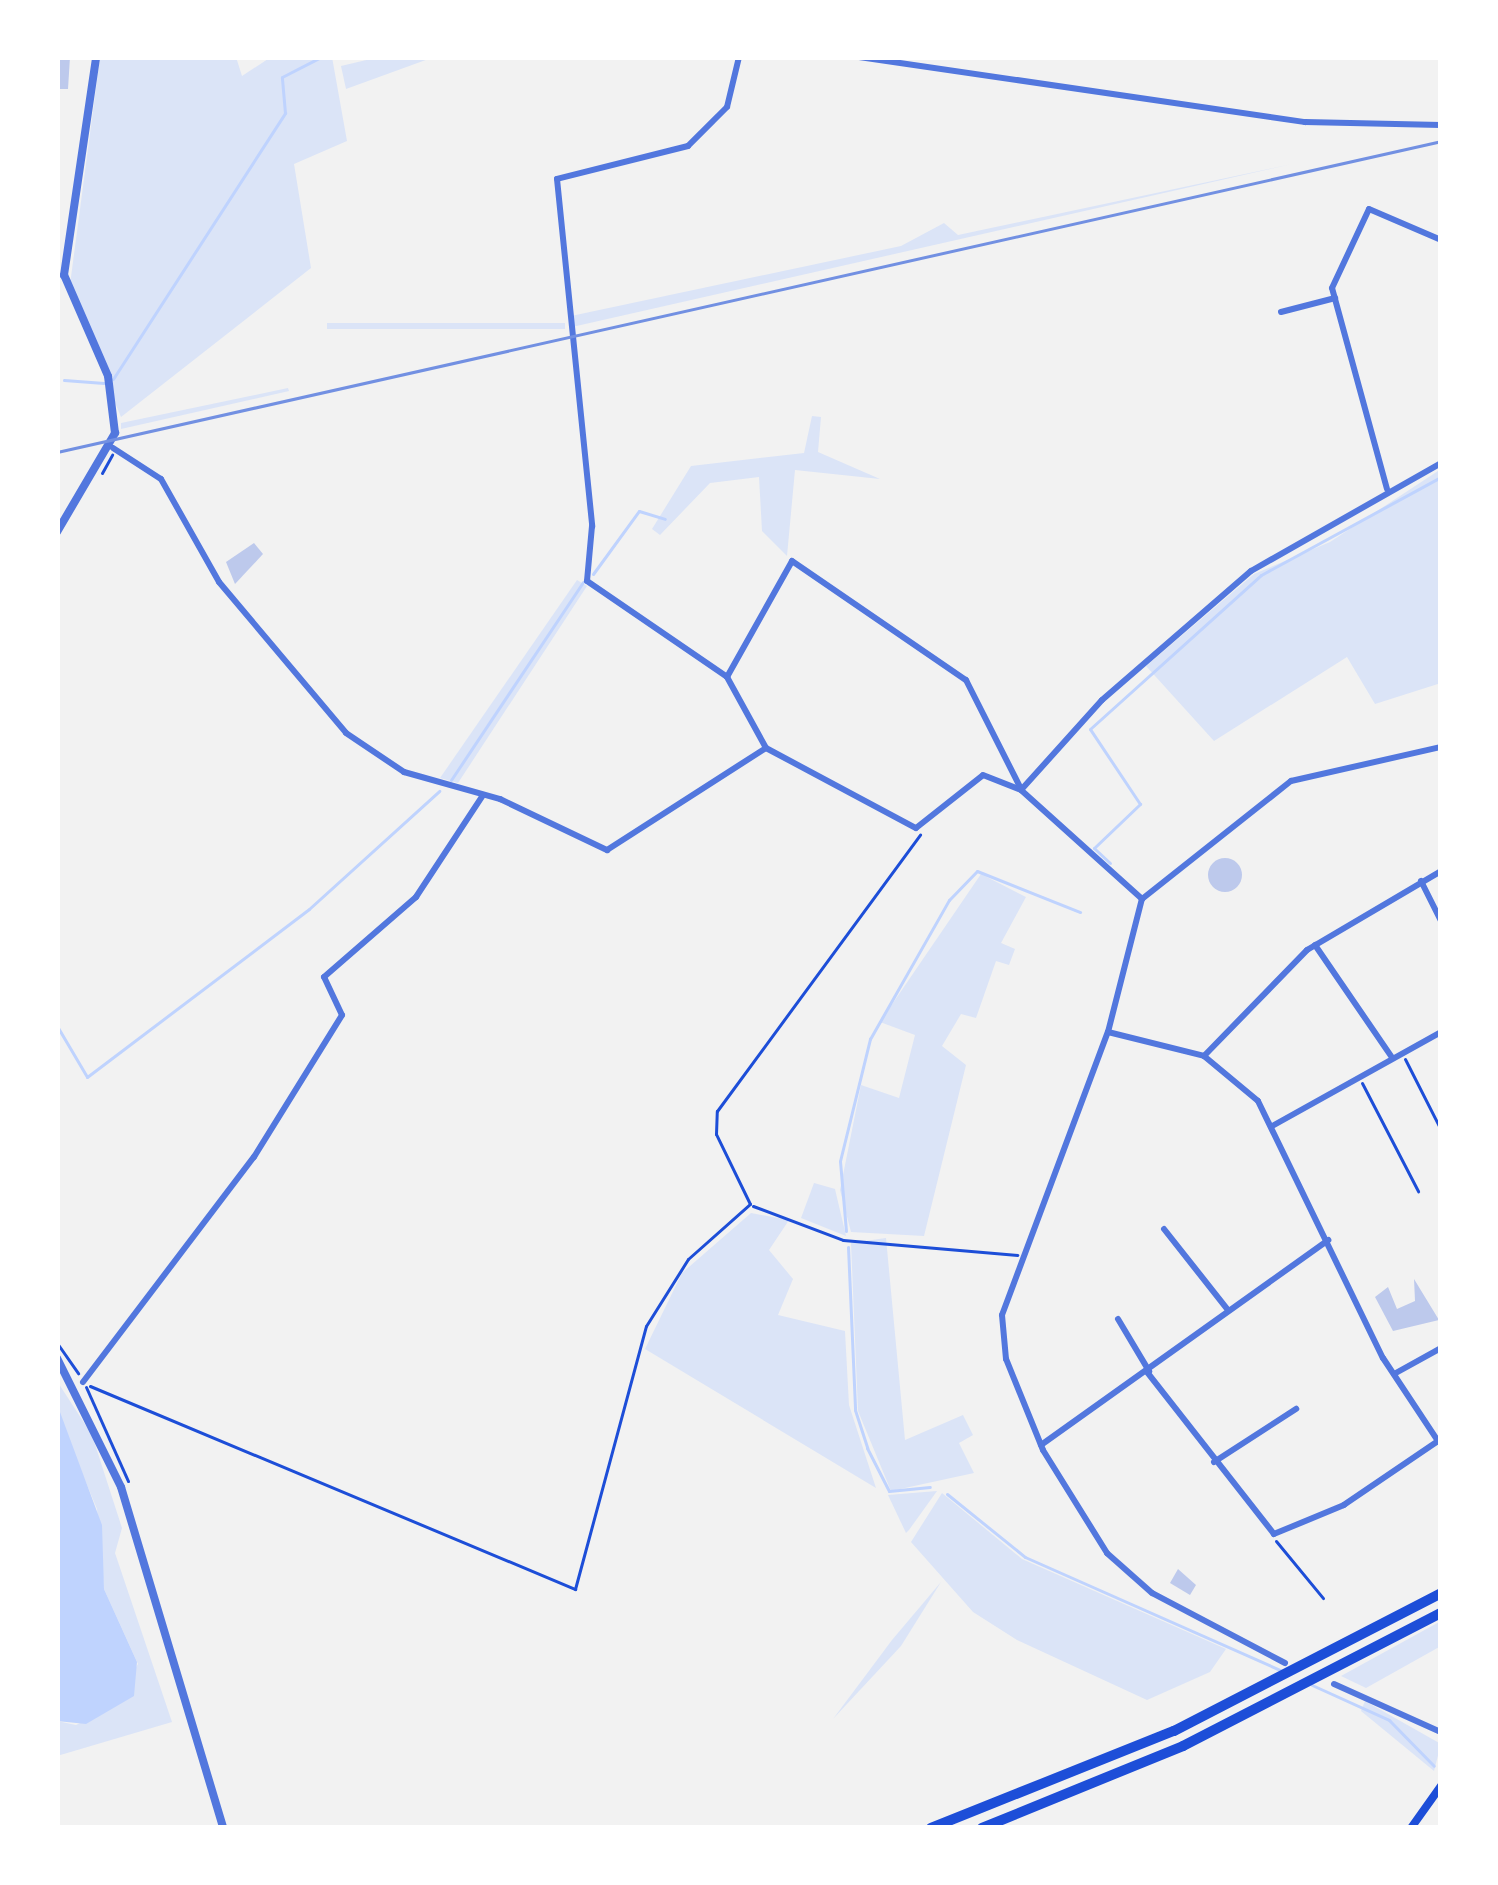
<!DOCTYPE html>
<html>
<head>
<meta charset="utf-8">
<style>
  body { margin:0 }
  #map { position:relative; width:1498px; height:1885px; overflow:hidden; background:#f2f2f2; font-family:"IBM Plex Sans",sans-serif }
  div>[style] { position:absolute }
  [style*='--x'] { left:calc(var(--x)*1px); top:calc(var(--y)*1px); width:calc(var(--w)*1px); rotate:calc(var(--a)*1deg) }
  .green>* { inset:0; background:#dbe4f7; transform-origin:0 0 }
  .water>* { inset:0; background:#bfd3fe }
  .stream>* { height:3px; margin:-1.5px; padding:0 1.5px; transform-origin:1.5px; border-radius:1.5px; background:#bfd3fe }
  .building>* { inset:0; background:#bdc9ec }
  .round { border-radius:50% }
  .path>* { height:3px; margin:-1.5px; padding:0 1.5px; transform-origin:1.5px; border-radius:1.5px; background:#1d4ed8 }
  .minor>* { height:6px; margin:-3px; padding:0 3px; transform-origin:3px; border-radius:3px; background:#5277de }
  .tertiary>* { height:8px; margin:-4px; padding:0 4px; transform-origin:4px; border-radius:4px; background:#5277de }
  .secondary>* { height:8px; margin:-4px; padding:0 4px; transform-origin:4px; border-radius:4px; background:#1d4ed8 }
  .motorway>* { height:10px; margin:-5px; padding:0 5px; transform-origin:5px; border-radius:5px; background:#1d4ed8 }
  .rail>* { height:3px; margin:-1.5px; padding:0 1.5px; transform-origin:1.5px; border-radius:1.5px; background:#7290e2 }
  span { translate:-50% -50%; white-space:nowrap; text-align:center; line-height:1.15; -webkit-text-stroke:9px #fff; paint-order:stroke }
  .frame { position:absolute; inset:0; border:60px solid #fff; pointer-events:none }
</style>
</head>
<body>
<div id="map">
  <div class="green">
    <i style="clip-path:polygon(236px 57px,242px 76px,271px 57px,332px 57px,347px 141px,294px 164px,311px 268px,121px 417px,69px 292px,100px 58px)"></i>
    <i style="clip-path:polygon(379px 57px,434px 57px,346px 89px,341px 66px)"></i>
    <i style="clip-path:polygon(1292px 164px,572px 327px,571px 316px,901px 246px,944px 223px,958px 235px)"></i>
    <i style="left:565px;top:323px;width:6px;height:238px;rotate:90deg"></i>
    <i style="clip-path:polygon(288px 388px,289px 391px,121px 429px,121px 423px)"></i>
    <i style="clip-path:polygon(812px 416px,821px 417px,818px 452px,880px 479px,795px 470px,787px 556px,762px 531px,759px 477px,710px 483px,660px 535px,652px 529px,691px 466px,804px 453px)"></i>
    <i style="clip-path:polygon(1441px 469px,1441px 683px,1375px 704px,1347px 657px,1214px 741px,1146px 666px,1254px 574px,1330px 542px)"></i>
    <i style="clip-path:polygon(577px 580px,587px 586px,458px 783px,440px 778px)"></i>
    <i style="clip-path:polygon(981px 874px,1026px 897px,1001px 943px,1015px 949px,1009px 965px,996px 961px,976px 1018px,961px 1014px,942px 1046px,966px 1065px,924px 1236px,851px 1232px,840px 1190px,861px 1085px,899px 1098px,915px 1035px,880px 1022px)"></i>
    <i style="clip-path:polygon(814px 1183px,835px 1189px,846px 1236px,801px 1218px)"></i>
    <i style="clip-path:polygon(751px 1213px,789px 1220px,769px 1250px,793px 1279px,778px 1315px,845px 1331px,849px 1405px,876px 1488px,645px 1349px,682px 1273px)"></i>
    <i style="clip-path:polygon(886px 1238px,905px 1440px,963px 1415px,973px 1435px,959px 1443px,974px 1473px,891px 1491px,858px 1411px,851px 1243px)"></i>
    <i style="clip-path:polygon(57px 1381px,92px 1435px,122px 1528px,115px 1553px,172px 1722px,57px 1756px,57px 1721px,76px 1725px,113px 1707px,138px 1664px,104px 1589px,97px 1509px,60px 1420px)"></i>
    <i style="clip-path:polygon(937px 1491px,909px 1530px,906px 1533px,888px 1495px)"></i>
    <i style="clip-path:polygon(942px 1493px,1022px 1559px,1226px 1649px,1210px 1672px,1147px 1700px,1017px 1640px,973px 1612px,911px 1542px)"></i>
    <i style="clip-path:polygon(941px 1582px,901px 1646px,833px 1719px,892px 1640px)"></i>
    <i style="clip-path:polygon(1441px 1621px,1441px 1646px,1366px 1688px,1341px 1676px)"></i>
    <i style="clip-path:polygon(1365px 1701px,1441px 1744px,1434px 1771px,1361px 1711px)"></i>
  </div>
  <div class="water">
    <i style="clip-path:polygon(57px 1404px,102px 1525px,104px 1589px,137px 1662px,134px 1696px,86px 1724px,57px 1721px)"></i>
  </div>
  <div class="stream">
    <i style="--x:113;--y:379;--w:317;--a:-57.1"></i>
    <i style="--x:285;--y:113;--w:36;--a:-95"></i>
    <i style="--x:282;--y:77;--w:44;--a:-27.1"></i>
    <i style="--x:64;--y:380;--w:40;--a:4.3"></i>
    <i style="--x:593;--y:574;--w:78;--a:-53.9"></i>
    <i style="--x:639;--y:511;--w:27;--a:17"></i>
    <i style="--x:451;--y:780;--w:238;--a:-56.3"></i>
    <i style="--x:1110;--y:863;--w:22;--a:-137"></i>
    <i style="--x:1094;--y:848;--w:64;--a:-43.7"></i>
    <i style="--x:1140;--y:804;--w:90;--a:-123.7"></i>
    <i style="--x:1090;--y:729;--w:230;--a:-42"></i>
    <i style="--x:1261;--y:575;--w:205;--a:-28.6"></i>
    <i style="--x:57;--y:1026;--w:59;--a:59.5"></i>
    <i style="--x:87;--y:1077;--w:278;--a:-37.1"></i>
    <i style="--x:309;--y:909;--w:176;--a:-42.2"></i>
    <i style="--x:846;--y:1231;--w:70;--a:-94.9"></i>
    <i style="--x:840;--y:1161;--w:126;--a:-76.2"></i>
    <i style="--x:870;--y:1039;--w:160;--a:-60.4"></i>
    <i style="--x:949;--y:900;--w:40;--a:-46"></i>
    <i style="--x:977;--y:871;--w:111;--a:21.7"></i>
    <i style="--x:848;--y:1247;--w:163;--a:87.5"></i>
    <i style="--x:855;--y:1410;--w:40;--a:72"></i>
    <i style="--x:867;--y:1448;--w:48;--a:62.9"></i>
    <i style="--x:889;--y:1491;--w:41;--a:-5.6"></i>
    <i style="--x:947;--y:1494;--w:100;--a:38.9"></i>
    <i style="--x:1025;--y:1557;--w:281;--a:23.9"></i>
    <i style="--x:1312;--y:1685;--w:85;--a:24.4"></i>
    <i style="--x:1389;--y:1720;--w:64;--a:45.6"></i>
  </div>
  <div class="building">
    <i style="clip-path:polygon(57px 57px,70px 57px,68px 89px,57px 89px)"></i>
    <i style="clip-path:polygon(254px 543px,263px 554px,235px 584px,226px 562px)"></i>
    <i class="round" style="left:1208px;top:858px;width:34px;height:34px"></i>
    <i style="clip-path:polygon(1414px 1279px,1439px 1320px,1393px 1331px,1375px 1297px,1388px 1287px,1397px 1309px,1415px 1301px)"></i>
    <i style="clip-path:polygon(1178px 1569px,1196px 1585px,1190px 1595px,1170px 1583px)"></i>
  </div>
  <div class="path">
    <i style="--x:102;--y:473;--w:21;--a:-61"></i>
    <i style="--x:1405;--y:1059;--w:80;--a:63.1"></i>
    <i style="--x:1362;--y:1083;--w:122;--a:62.6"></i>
    <i style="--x:753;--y:1206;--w:96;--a:20.7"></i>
    <i style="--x:843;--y:1240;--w:175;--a:4.9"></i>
    <i style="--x:57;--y:1343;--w:37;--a:55"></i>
    <i style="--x:90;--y:1386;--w:526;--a:22.71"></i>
    <i style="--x:575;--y:1589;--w:272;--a:-74.9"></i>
    <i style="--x:646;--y:1326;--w:79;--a:-57.9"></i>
    <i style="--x:688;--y:1259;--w:83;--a:-41.6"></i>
    <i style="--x:750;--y:1204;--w:78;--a:-115.9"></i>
    <i style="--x:716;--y:1134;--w:23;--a:-88"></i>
    <i style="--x:717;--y:1111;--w:343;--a:-53.7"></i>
    <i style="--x:86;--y:1387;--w:103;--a:65.9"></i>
    <i style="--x:1276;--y:1541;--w:74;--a:50.5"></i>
  </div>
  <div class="minor">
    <i style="--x:739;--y:57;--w:51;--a:103.5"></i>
    <i style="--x:727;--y:107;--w:55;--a:135"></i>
    <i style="--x:688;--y:146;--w:135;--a:165.9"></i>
    <i style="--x:557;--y:179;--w:349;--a:84.2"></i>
    <i style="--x:592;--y:526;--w:55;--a:95.2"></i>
    <i style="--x:587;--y:581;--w:170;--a:34.4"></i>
    <i style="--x:727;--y:677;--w:81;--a:61.2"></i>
    <i style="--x:859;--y:57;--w:451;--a:8.3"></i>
    <i style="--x:1305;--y:122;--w:136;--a:1.3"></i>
    <i style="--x:1281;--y:312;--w:56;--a:-14.5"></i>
    <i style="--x:113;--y:448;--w:57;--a:32.9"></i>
    <i style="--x:161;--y:479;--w:118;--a:60.6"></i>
    <i style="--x:219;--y:582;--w:197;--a:49.9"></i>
    <i style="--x:346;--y:733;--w:70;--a:33.9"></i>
    <i style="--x:404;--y:772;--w:100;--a:15.7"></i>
    <i style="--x:500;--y:799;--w:119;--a:25.5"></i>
    <i style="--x:607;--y:850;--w:189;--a:-32.7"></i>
    <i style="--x:766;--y:748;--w:170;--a:28.1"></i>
    <i style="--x:916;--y:828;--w:85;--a:-38.3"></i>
    <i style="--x:983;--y:775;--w:41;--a:21.5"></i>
    <i style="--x:1021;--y:790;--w:163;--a:42"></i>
    <i style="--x:1387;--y:489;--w:208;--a:-105.3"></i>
    <i style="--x:1332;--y:288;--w:87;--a:-64.9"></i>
    <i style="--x:1369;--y:209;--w:78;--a:23.3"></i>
    <i style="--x:727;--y:677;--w:133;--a:-60.7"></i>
    <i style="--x:792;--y:561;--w:211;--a:34.4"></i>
    <i style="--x:966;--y:680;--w:120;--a:63.2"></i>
    <i style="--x:1021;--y:790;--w:121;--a:-48"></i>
    <i style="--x:1102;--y:700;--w:197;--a:-40.9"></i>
    <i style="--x:1251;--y:571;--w:219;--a:-29.6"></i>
    <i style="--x:1421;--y:881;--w:45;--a:63.4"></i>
    <i style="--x:1315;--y:945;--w:135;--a:55.6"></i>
    <i style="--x:1108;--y:1032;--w:99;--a:14"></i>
    <i style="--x:1204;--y:1056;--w:70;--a:39.8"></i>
    <i style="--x:1258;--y:1101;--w:286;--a:64.1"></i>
    <i style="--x:1383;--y:1358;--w:100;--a:56.5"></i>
    <i style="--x:1438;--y:1441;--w:114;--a:145.8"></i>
    <i style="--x:1344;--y:1505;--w:76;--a:157.5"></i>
    <i style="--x:1274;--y:1534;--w:206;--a:-128.1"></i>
    <i style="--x:1204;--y:1056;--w:148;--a:-45.8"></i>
    <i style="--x:1307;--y:950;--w:156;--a:-30.5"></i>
    <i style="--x:1274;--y:1125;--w:191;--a:-29.1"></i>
    <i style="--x:1164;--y:1229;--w:103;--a:51.7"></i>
    <i style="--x:1118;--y:1319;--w:61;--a:59.2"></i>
    <i style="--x:1394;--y:1374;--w:54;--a:-29"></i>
    <i style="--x:83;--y:1382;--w:283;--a:-52.8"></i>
    <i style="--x:254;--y:1157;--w:167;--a:-58.2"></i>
    <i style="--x:342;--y:1015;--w:42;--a:-115.3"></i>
    <i style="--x:324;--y:977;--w:122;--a:-41"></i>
    <i style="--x:416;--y:897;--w:122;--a:-56.7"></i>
    <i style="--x:1041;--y:1445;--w:353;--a:-35.5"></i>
    <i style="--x:1214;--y:1462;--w:98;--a:-32.9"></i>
    <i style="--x:1285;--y:1663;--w:150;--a:-152.2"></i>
    <i style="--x:1152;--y:1593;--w:60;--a:-138.4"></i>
    <i style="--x:1107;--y:1553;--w:121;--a:-121.9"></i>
    <i style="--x:1043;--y:1450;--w:98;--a:-112.1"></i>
    <i style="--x:1006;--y:1359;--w:44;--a:-95.2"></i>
    <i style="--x:1002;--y:1315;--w:302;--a:-69.5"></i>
    <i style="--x:1108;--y:1032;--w:137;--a:-75.7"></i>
    <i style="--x:1142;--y:899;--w:190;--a:-38.4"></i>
    <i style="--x:1291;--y:781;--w:154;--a:-12.8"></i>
    <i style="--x:1334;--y:1684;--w:117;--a:24.2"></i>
  </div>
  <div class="tertiary">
    <i style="--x:57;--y:532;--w:115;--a:-59.6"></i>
    <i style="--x:115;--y:433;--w:57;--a:-97"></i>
    <i style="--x:108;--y:376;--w:110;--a:-113.5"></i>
    <i style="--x:64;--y:275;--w:220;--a:-81.6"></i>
    <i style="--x:57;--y:1358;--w:144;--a:63.6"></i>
    <i style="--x:121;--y:1487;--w:356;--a:73.3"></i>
  </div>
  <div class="secondary">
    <i style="--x:1411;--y:1828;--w:52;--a:-54.5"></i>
  </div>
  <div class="motorway">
    <i style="--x:931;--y:1828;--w:262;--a:-21.8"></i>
    <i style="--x:1174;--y:1731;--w:301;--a:-27.3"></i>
    <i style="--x:982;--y:1828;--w:217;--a:-22.2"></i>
    <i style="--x:1183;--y:1746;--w:290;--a:-27.3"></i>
  </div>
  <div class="rail">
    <i style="--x:57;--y:452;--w:1419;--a:-12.66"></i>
  </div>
  <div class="frame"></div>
</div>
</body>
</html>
